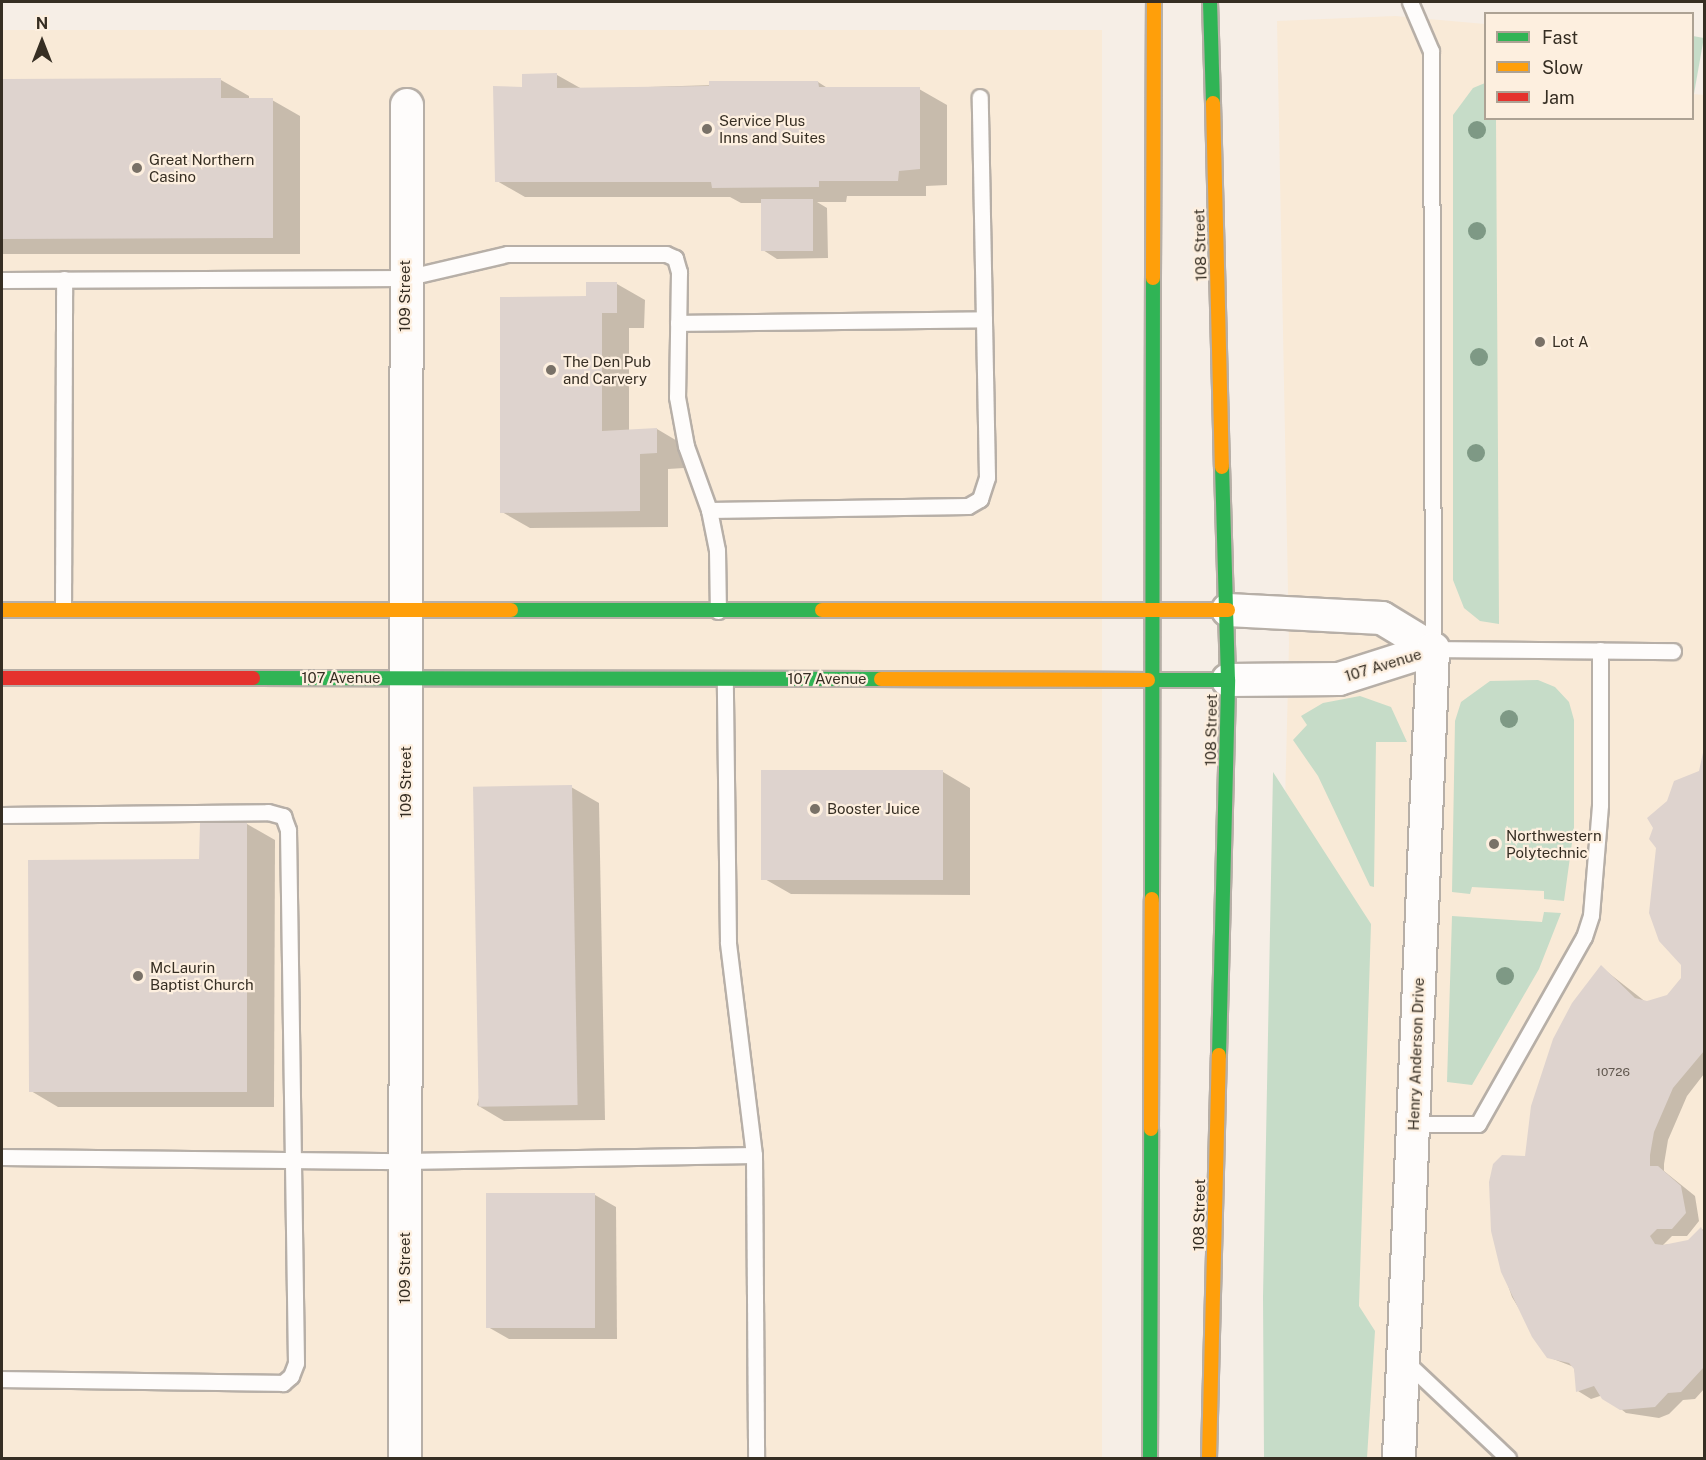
<!DOCTYPE html>
<html>
<head>
<meta charset="utf-8">
<style>
  body { margin:0 }
  #map { position:relative; width:1706px; height:1460px; overflow:hidden; background:#f6eee6; font-family:"Public Sans",sans-serif }
  div>[style] { position:absolute }
  [style*='--x'] { left:calc(var(--x)*1px); top:calc(var(--y)*1px); width:calc(var(--w)*1px); rotate:calc(var(--a)*1deg) }
  .built>* { inset:0; background:#f9ead7; transform-origin:0 0 }
  .green>* { inset:0; background:#c6dcc8; transform-origin:0 0 }
  .shadow>* { inset:0; background:#0003 }
  .building>* { inset:0; background:#ded3ce; transform-origin:0 0 }
  .roads { filter:drop-shadow(2px 0 #b7afa7) drop-shadow(-2px 0 #b7afa7) drop-shadow(0 2px #b7afa7) drop-shadow(0 -2px #b7afa7) }
  .lane>* { height:15px; margin:-7.5px; padding:0 7.5px; transform-origin:7.5px; border-radius:7.5px; background:#fefcfb }
  .street>* { height:32px; margin:-16px; padding:0 16px; transform-origin:16px; border-radius:16px; background:#fefcfb }
  .fast>* { height:14px; margin:-7px; padding:0 7px; transform-origin:7px; border-radius:7px; background:#30b455 }
  .slow>* { height:14px; margin:-7px; padding:0 7px; transform-origin:7px; border-radius:7px; background:#ff9f0a }
  .jam>* { height:14px; margin:-7px; padding:0 7px; transform-origin:7px; border-radius:7px; background:#e5322d }
  .trees>* { width:18px; height:18px; margin:-9px; border-radius:50%; background:#7e9985 }
  .dots>* { width:16px; height:16px; translate:-50% -50%; box-sizing:border-box; border:3px solid #fdefdf; border-radius:50% }
  span { translate:-50% -50%; white-space:nowrap; text-align:center; line-height:1.15; -webkit-text-stroke:4.5px #fdefdf; paint-order:stroke }
  .number-label { font-size:12px; color:#60574e }
  .number-label span { -webkit-text-stroke-width:0 }
  .poi-label { font-size:15px; color:#362e23 }
  .left { translate:0 -50%; text-align:left }
  .street-label { font-size:15px; color:#362e23 }
  .frame { position:absolute; inset:0; border:3px solid #362e23; pointer-events:none }
  .legend { position:absolute; left:1484px; top:12px; width:210px; height:108px; box-sizing:border-box; background:#fdefdf; border:2px solid #ada294; margin:0; padding:8px 10px; list-style:none; font-size:18px; color:#362e23 }
  .legend li { display:flex; align-items:center; gap:12px; height:30px }
  .legend b { width:30px; border:2px solid #ada294 }
  .north { position:absolute; left:12px; top:12px; width:60px; height:60px; -webkit-text-stroke:4px #fdefdf; paint-order:stroke; rotate:0deg; font-size:16px; font-weight:700; line-height:24px; text-align:center; color:#362e23 }
  .north::after { content:''; display:block; margin:auto; width:21px; height:27px; background:#362e23; clip-path:polygon(50% 0,100% 100%,50% 72%,0 100%) }
</style>
</head>
<body>
<div id="map">
  <div class="built">
    <i style="clip-path:polygon(1395px 16px,1485px 24px,1486px 118px,1692px 118px,1693px 94px,1704px 95px,1704px 1458px,1276px 1458px,1279px 1045px,1289px 643px,1277px 21px)"></i>
    <i style="left:1102px;top:30px;width:1428px;height:1100px;rotate:90deg"></i>
  </div>
  <div class="green">
    <i style="left:1693px;top:36px;width:11px;height:58px;rotate:10deg"></i>
    <i style="clip-path:polygon(1485px 83px,1486px 118px,1496px 119px,1499px 624px,1480px 621px,1464px 608px,1453px 580px,1453px 115px,1473px 88px)"></i>
    <i style="clip-path:polygon(1538px 680px,1555px 687px,1569px 702px,1574px 720px,1574px 828px,1564px 901px,1544px 899px,1544px 891px,1472px 887px,1470px 894px,1452px 892px,1455px 721px,1461px 702px,1490px 681px)"></i>
    <i style="clip-path:polygon(1360px 696px,1391px 707px,1407px 742px,1376px 742px,1374px 887px,1370px 886px,1318px 776px,1293px 740px,1307px 725px,1301px 716px,1323px 703px)"></i>
    <i style="clip-path:polygon(1273px 772px,1371px 924px,1359px 1306px,1375px 1331px,1367px 1458px,1264px 1458px,1263px 1297px)"></i>
    <i style="clip-path:polygon(1544px 912px,1561px 913px,1539px 969px,1472px 1085px,1447px 1082px,1452px 916px,1542px 922px)"></i>
  </div>
  <div class="shadow">
    <i style="clip-path:polygon(557px 75px,582px 89px,818px 82px,829px 89px,919px 89px,947px 105px,947px 185px,926px 186px,926px 196px,847px 196px,846px 202px,817px 202px,827px 208px,828px 258px,777px 259px,763px 250px,763px 203px,741px 203px,730px 197px,525px 197px,497px 181px,524px 89px)"></i>
    <i style="clip-path:polygon(2px 80px,221px 80px,249px 96px,249px 100px,272px 100px,300px 116px,300px 254px,2px 254px)"></i>
    <i style="clip-path:polygon(588px 284px,617px 284px,645px 300px,644px 328px,629px 328px,629px 431px,657px 429px,684px 445px,684px 468px,668px 469px,668px 527px,530px 528px,502px 512px,588px 298px)"></i>
    <i style="clip-path:polygon(1704px 752px,1704px 1074px,1687px 1096px,1668px 1140px,1664px 1164px,1664px 1171px,1695px 1196px,1699px 1221px,1687px 1236px,1672px 1236px,1663px 1245px,1689px 1242px,1701px 1229px,1704px 1230px,1704px 1389px,1695px 1399px,1683px 1400px,1669px 1414px,1659px 1418px,1626px 1413px,1603px 1395px,1591px 1399px,1578px 1391px,1574px 1367px,1548px 1357px,1512px 1297px,1503px 1271px,1526px 1158px,1601px 967px,1647px 1003px,1668px 996px,1682px 979px)"></i>
    <i style="clip-path:polygon(943px 772px,970px 788px,970px 895px,791px 894px,763px 878px)"></i>
    <i style="clip-path:polygon(571px 787px,599px 803px,605px 1120px,504px 1121px,477px 1105px)"></i>
    <i style="clip-path:polygon(247px 824px,275px 840px,274px 1107px,58px 1107px,31px 1091px,201px 860px)"></i>
    <i style="clip-path:polygon(595px 1195px,616px 1207px,617px 1339px,509px 1339px,488px 1327px)"></i>
  </div>
  <div class="building">
    <i style="clip-path:polygon(557px 73px,557px 88px,709px 86px,709px 81px,818px 81px,819px 87px,920px 87px,920px 169px,899px 171px,898px 181px,819px 181px,819px 187px,712px 188px,711px 182px,495px 182px,493px 86px,522px 87px,522px 74px)"></i>
    <i style="clip-path:polygon(221px 78px,221px 98px,273px 98px,273px 238px,2px 239px,2px 79px)"></i>
    <i style="left:761px;top:199px;width:52px;height:52px"></i>
    <i style="clip-path:polygon(586px 282px,617px 282px,617px 313px,602px 313px,602px 431px,657px 428px,657px 453px,640px 454px,640px 511px,500px 513px,500px 297px,586px 296px)"></i>
    <i style="clip-path:polygon(1704px 748px,1704px 1051px,1673px 1088px,1654px 1132px,1650px 1155px,1650px 1166px,1658px 1166px,1681px 1186px,1686px 1213px,1672px 1229px,1657px 1229px,1650px 1236px,1655px 1244px,1663px 1245px,1688px 1240px,1701px 1227px,1704px 1233px,1704px 1367px,1681px 1392px,1668px 1393px,1655px 1407px,1620px 1410px,1602px 1399px,1594px 1386px,1576px 1392px,1574px 1369px,1569px 1363px,1547px 1358px,1532px 1337px,1501px 1272px,1491px 1231px,1489px 1182px,1493px 1164px,1502px 1155px,1525px 1156px,1531px 1106px,1553px 1039px,1572px 1003px,1601px 965px,1635px 998px,1647px 1001px,1667px 995px,1681px 978px,1681px 965px,1659px 941px,1649px 913px,1656px 848px,1649px 839px,1653px 828px,1647px 818px,1667px 801px,1674px 781px,1699px 771px)"></i>
    <i style="left:943px;top:770px;width:110px;height:182px;rotate:90deg"></i>
    <i style="left:572px;top:785px;width:320px;height:99px;rotate:89deg"></i>
    <i style="clip-path:polygon(200px 823px,247px 823px,247px 1092px,29px 1092px,28px 860px,199px 859px)"></i>
    <i style="left:595px;top:1193px;width:135px;height:109px;rotate:90deg"></i>
  </div>
  <div class="roads">
    <div class="lane">
      <i style="--x:1410;--y:2;--w:53;--a:66.8"></i>
      <i style="--x:1431;--y:51;--w:598;--a:89.81"></i>
      <i style="--x:1433;--y:649;--w:240;--a:0.5"></i>
      <i style="--x:2;--y:280;--w:403;--a:-0.3"></i>
      <i style="--x:405;--y:278;--w:105;--a:-13.2"></i>
      <i style="--x:507;--y:254;--w:159;--a:0"></i>
      <i style="--x:666;--y:254;--w:10;--a:24"></i>
      <i style="--x:675;--y:258;--w:15;--a:74"></i>
      <i style="--x:679;--y:272;--w:125;--a:90.9"></i>
      <i style="--x:677;--y:397;--w:50;--a:79.6"></i>
      <i style="--x:686;--y:446;--w:68;--a:70.2"></i>
      <i style="--x:709;--y:510;--w:41;--a:78.7"></i>
      <i style="--x:717;--y:550;--w:61;--a:89.1"></i>
      <i style="--x:678;--y:323;--w:306;--a:-0.7"></i>
      <i style="--x:709;--y:510;--w:259;--a:-0.9"></i>
      <i style="--x:968;--y:506;--w:14;--a:-30"></i>
      <i style="--x:980;--y:499;--w:23;--a:-72"></i>
      <i style="--x:987;--y:477;--w:380;--a:-91.1"></i>
      <i style="--x:63;--y:609;--w:330;--a:-89.8"></i>
      <i style="--x:2;--y:815;--w:266;--a:-0.6"></i>
      <i style="--x:268;--y:812;--w:16;--a:15"></i>
      <i style="--x:283;--y:816;--w:15;--a:70"></i>
      <i style="--x:288;--y:830;--w:533;--a:89.14"></i>
      <i style="--x:296;--y:1363;--w:14;--a:111"></i>
      <i style="--x:291;--y:1376;--w:11;--a:139"></i>
      <i style="--x:283;--y:1383;--w:281;--a:-179.2"></i>
      <i style="--x:1413;--y:1124;--w:65;--a:0"></i>
      <i style="--x:1478;--y:1124;--w:215;--a:-60.5"></i>
      <i style="--x:1584;--y:937;--w:23;--a:-72"></i>
      <i style="--x:1591;--y:915;--w:110;--a:-85.3"></i>
      <i style="--x:1600;--y:805;--w:155;--a:-90"></i>
      <i style="--x:754;--y:1155;--w:303;--a:89.6"></i>
      <i style="--x:2;--y:1157;--w:403;--a:0.6"></i>
      <i style="--x:405;--y:1161;--w:349;--a:-1"></i>
      <i style="--x:754;--y:1155;--w:215;--a:-97"></i>
      <i style="--x:728;--y:942;--w:263;--a:-90.7"></i>
      <i style="--x:1404;--y:1360;--w:143;--a:43.3"></i>
    </div>
    <div class="street">
      <i style="--x:1228;--y:610;--w:154;--a:3"></i>
      <i style="--x:1382;--y:618;--w:60;--a:31.3"></i>
      <i style="--x:1228;--y:680;--w:111;--a:-0.5"></i>
      <i style="--x:1339;--y:679;--w:99;--a:-17.7"></i>
      <i style="--x:405;--y:1458;--w:1353;--a:-89.92"></i>
      <i style="--x:1399;--y:1458;--w:810;--a:-87.59"></i>
    </div>
    <div class="fast">
      <i style="--x:1210;--y:2;--w:101;--a:88.3"></i>
      <i style="--x:511;--y:610;--w:311;--a:0"></i>
      <i style="--x:253;--y:678;--w:628;--a:0.09"></i>
      <i style="--x:1148;--y:680;--w:80;--a:0"></i>
      <i style="--x:1152;--y:899;--w:621;--a:-89.91"></i>
      <i style="--x:1219;--y:1055;--w:375;--a:-88.6"></i>
      <i style="--x:1228;--y:680;--w:213;--a:-91.6"></i>
      <i style="--x:1150;--y:1458;--w:329;--a:-89.8"></i>
    </div>
    <div class="slow">
      <i style="--x:1213;--y:103;--w:364;--a:88.6"></i>
      <i style="--x:1153;--y:278;--w:276;--a:-89.8"></i>
      <i style="--x:2;--y:610;--w:509;--a:0"></i>
      <i style="--x:822;--y:610;--w:406;--a:0"></i>
      <i style="--x:881;--y:679;--w:267;--a:0.2"></i>
      <i style="--x:1151;--y:1129;--w:230;--a:-89.8"></i>
      <i style="--x:1209;--y:1458;--w:403;--a:-88.6"></i>
    </div>
    <div class="jam">
      <i style="--x:2;--y:678;--w:251;--a:0"></i>
    </div>
  </div>
  <div class="trees">
    <i style="left:1477px;top:130px"></i>
    <i style="left:1477px;top:231px"></i>
    <i style="left:1479px;top:357px"></i>
    <i style="left:1476px;top:453px"></i>
    <i style="left:1509px;top:719px"></i>
    <i style="left:1505px;top:976px"></i>
  </div>
  <div class="dots">
    <i style="left:707px;top:129px;background:#797167"></i>
    <i style="left:137px;top:168px;background:#797167"></i>
    <i style="left:1540px;top:342px;background:#797167"></i>
    <i style="left:551px;top:370px;background:#797167"></i>
    <i style="left:815px;top:809px;background:#797167"></i>
    <i style="left:1494px;top:844px;background:#797167"></i>
    <i style="left:138px;top:976px;background:#797167"></i>
  </div>
  <div class="number-label">
    <span style="left:1613px;top:1073px">10726</span>
  </div>
  <div class="poi-label">
    <span class="left" style="left:719px;top:129px">Service Plus<br>Inns and Suites</span>
    <span class="left" style="left:149px;top:168px">Great Northern<br>Casino</span>
    <span class="left" style="left:1552px;top:342px">Lot A</span>
    <span class="left" style="left:563px;top:370px">The Den Pub<br>and Carvery</span>
    <span class="left" style="left:827px;top:809px">Booster Juice</span>
    <span class="left" style="left:1506px;top:844px">Northwestern<br>Polytechnic</span>
    <span class="left" style="left:150px;top:976px">McLaurin<br>Baptist Church</span>
  </div>
  <div class="street-label">
    <span style="left:1200px;top:245px;rotate:-92deg">108 Street</span>
    <span style="left:405px;top:296px;rotate:-90deg">109 Street</span>
    <span style="left:1383px;top:665px;rotate:-17deg">107 Avenue</span>
    <span style="left:341px;top:678px">107 Avenue</span>
    <span style="left:827px;top:679px">107 Avenue</span>
    <span style="left:1211px;top:730px;rotate:-89deg">108 Street</span>
    <span style="left:406px;top:782px;rotate:-90deg">109 Street</span>
    <span style="left:1416px;top:1054px;rotate:-88deg">Henry Anderson Drive</span>
    <span style="left:1199px;top:1215px;rotate:-89deg">108 Street</span>
    <span style="left:405px;top:1268px;rotate:-90deg">109 Street</span>
  </div>
  <div class="frame"></div>
  <ul class="legend">
  <li><b style="height:8px;background:#30b455"></b>Fast</li>
  <li><b style="height:8px;background:#ff9f0a"></b>Slow</li>
  <li><b style="height:8px;background:#e5322d"></b>Jam</li>
  </ul>
  <div class="north">N</div>
</div>
</body>
</html>
